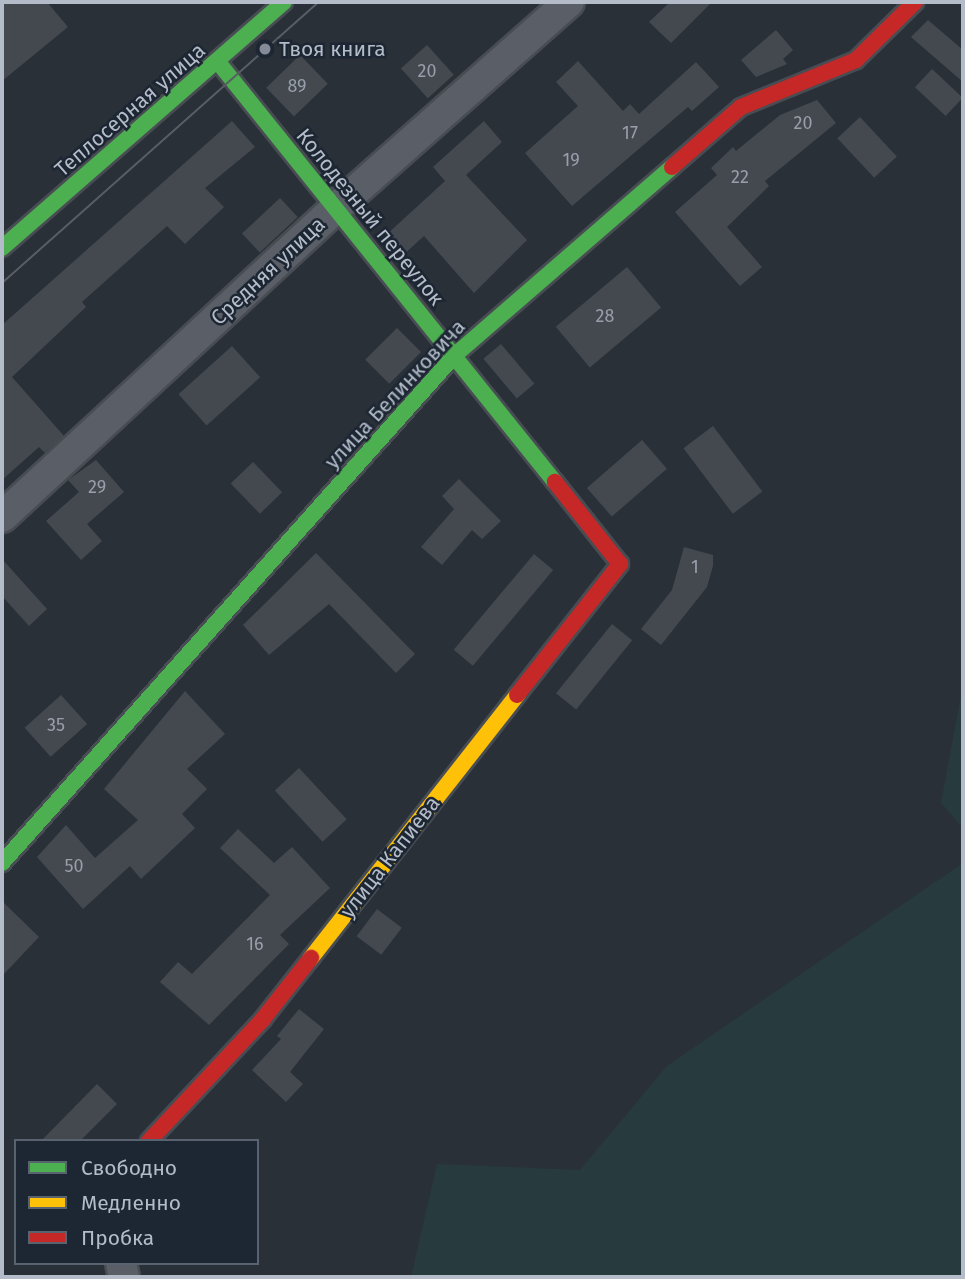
<!DOCTYPE html>
<html>
<head>
<meta charset="utf-8">
<style>
  body { margin:0 }
  #map { position:relative; width:965px; height:1279px; overflow:hidden; background:#2a3038; font-family:"Fira Sans",sans-serif }
  div>[style] { position:absolute }
  [style*='--x'] { left:calc(var(--x)*1px); top:calc(var(--y)*1px); width:calc(var(--w)*1px); rotate:calc(var(--a)*1deg) }
  .green>* { inset:0; background:#273a3e }
  .building>* { inset:0; background:#444950; transform-origin:0 0 }
  .roads { filter:drop-shadow(2px 0 #484c53) drop-shadow(-2px 0 #484c53) drop-shadow(0 2px #484c53) drop-shadow(0 -2px #484c53) }
  .street>* { height:30px; margin:-15px; padding:0 15px; transform-origin:15px; border-radius:15px; background:#5a5e66 }
  .fast>* { height:16px; margin:-8px; padding:0 8px; transform-origin:8px; border-radius:8px; background:#4caf50 }
  .slow>* { height:16px; margin:-8px; padding:0 8px; transform-origin:8px; border-radius:8px; background:#ffc107 }
  .jam>* { height:16px; margin:-8px; padding:0 8px; transform-origin:8px; border-radius:8px; background:#c62828 }
  .tram>* { height:2px; margin:-1px; padding:0 1px; transform-origin:1px; border-radius:1px; background:#595d64 }
  .dots>* { width:19px; height:19px; translate:-50% -50%; box-sizing:border-box; border:4px solid #1d2633; border-radius:50% }
  span { translate:-50% -50%; white-space:nowrap; text-align:center; line-height:1.15; -webkit-text-stroke:5px #1d2633; paint-order:stroke }
  .number-label { font-size:18px; color:#989fab }
  .number-label span { -webkit-text-stroke-width:0 }
  .poi-label { font-size:21px; color:#b4bcc9 }
  .left { translate:0 -50%; text-align:left }
  .street-label { font-size:21px; color:#b4bcc9 }
  .frame { position:absolute; inset:0; border:4px solid #b4bcc9; pointer-events:none }
  .legend { position:absolute; left:14px; top:1139px; width:245px; height:126px; box-sizing:border-box; background:#1d2633; border:2px solid #59626f; margin:0; padding:9px 12px; list-style:none; font-size:21px; color:#b4bcc9 }
  .legend li { display:flex; align-items:center; gap:14px; height:35px }
  .legend b { width:35px; border:2px solid #59626f }
</style>
</head>
<body>
<div id="map">
  <div class="green">
    <i style="clip-path:polygon(963px 684px,963px 828px,941px 803px)"></i>
    <i style="clip-path:polygon(963px 863px,963px 1277px,411px 1277px,437px 1164px,580px 1170px,667px 1066px)"></i>
  </div>
  <div class="building">
    <i style="clip-path:polygon(2px 2px,47px 2px,68px 27px,2px 81px)"></i>
    <i style="clip-path:polygon(670px 2px,712px 2px,671px 43px,649px 22px)"></i>
    <i style="clip-path:polygon(928px 20px,963px 50px,963px 82px,911px 37px)"></i>
    <i style="clip-path:polygon(776px 30px,793px 50px,783px 59px,787px 64px,756px 77px,741px 60px)"></i>
    <i style="left:427px;top:45px;width:40px;height:35px;rotate:48deg"></i>
    <i style="left:300px;top:55px;width:40px;height:47px;rotate:46deg"></i>
    <i style="clip-path:polygon(578px 61px,623px 111px,630px 104px,639px 114px,696px 62px,719px 87px,692px 111px,688px 107px,572px 206px,525px 153px,578px 106px,556px 82px)"></i>
    <i style="left:932px;top:69px;width:42px;height:25px;rotate:43deg"></i>
    <i style="clip-path:polygon(817px 100px,836px 123px,765px 181px,769px 186px,727px 227px,762px 267px,740px 286px,675px 212px,717px 175px,711px 168px,733px 147px,736px 151px,780px 115px)"></i>
    <i style="left:860px;top:117px;width:54px;height:31px;rotate:47deg"></i>
    <i style="clip-path:polygon(232px 121px,255px 147px,205px 188px,224px 207px,185px 244px,167px 226px,82px 302px,86px 307px,12px 377px,64px 436px,45px 453px,39px 447px,2px 480px,2px 325px)"></i>
    <i style="clip-path:polygon(484px 121px,502px 142px,466px 175px,527px 240px,474px 293px,424px 236px,402px 256px,385px 236px,445px 181px,433px 167px)"></i>
    <i style="left:280px;top:198px;width:26px;height:52px;rotate:47deg"></i>
    <i style="left:627px;top:267px;width:53px;height:93px;rotate:50deg"></i>
    <i style="left:397px;top:328px;width:34px;height:45px;rotate:45deg"></i>
    <i style="left:501px;top:344px;width:52px;height:23px;rotate:50deg"></i>
    <i style="left:232px;top:346px;width:42px;height:72px;rotate:48deg"></i>
    <i style="left:713px;top:426px;width:82px;height:37px;rotate:53deg"></i>
    <i style="left:642px;top:440px;width:38px;height:73px;rotate:49deg"></i>
    <i style="clip-path:polygon(96px 460px,124px 492px,87px 524px,102px 541px,81px 560px,46px 521px,79px 492px,68px 480px)"></i>
    <i style="left:253px;top:462px;width:42px;height:31px;rotate:46deg"></i>
    <i style="clip-path:polygon(459px 479px,501px 521px,482px 539px,472px 530px,442px 565px,421px 547px,454px 509px,442px 496px)"></i>
    <i style="clip-path:polygon(684px 547px,713px 555px,713px 566px,707px 587px,661px 645px,641px 629px,672px 590px)"></i>
    <i style="clip-path:polygon(316px 553px,415px 654px,396px 673px,329px 604px,269px 655px,243px 625px)"></i>
    <i style="left:534px;top:554px;width:25px;height:125px;rotate:40deg"></i>
    <i style="clip-path:polygon(2px 559px,47px 609px,29px 626px,2px 596px)"></i>
    <i style="left:612px;top:624px;width:26px;height:89px;rotate:39deg"></i>
    <i style="clip-path:polygon(185px 691px,225px 734px,187px 769px,207px 789px,182px 814px,195px 828px,141px 879px,130px 866px,83px 909px,37px 857px,66px 825px,95px 858px,138px 820px,104px 789px)"></i>
    <i style="left:61px;top:695px;width:39px;height:49px;rotate:48deg"></i>
    <i style="left:299px;top:768px;width:70px;height:33px;rotate:47deg"></i>
    <i style="clip-path:polygon(238px 829px,274px 863px,292px 847px,330px 888px,280px 935px,289px 944px,209px 1025px,160px 982px,178px 962px,192px 974px,270px 895px,220px 848px)"></i>
    <i style="clip-path:polygon(2px 901px,39px 937px,2px 976px)"></i>
    <i style="left:377px;top:909px;width:31px;height:34px;rotate:37deg"></i>
    <i style="clip-path:polygon(299px 1009px,324px 1029px,290px 1072px,303px 1084px,286px 1102px,252px 1070px,281px 1039px,277px 1036px)"></i>
    <i style="clip-path:polygon(97px 1084px,117px 1104px,80px 1141px,41px 1141px)"></i>
  </div>
  <div class="roads">
    <div class="street">
      <i style="--x:2;--y:517;--w:455;--a:-42.8"></i>
      <i style="--x:336;--y:208;--w:311;--a:-41.5"></i>
      <i style="--x:121;--y:1263;--w:14;--a:78"></i>
    </div>
    <div class="fast">
      <i style="--x:218;--y:62;--w:538;--a:51.26"></i>
      <i style="--x:2;--y:248;--w:374;--a:-41.1"></i>
      <i style="--x:2;--y:863;--w:681;--a:-48.28"></i>
      <i style="--x:455;--y:355;--w:287;--a:-40.9"></i>
    </div>
    <div class="slow">
      <i style="--x:311;--y:958;--w:334;--a:-51.9"></i>
    </div>
    <div class="jam">
      <i style="--x:672;--y:167;--w:91;--a:-41"></i>
      <i style="--x:741;--y:107;--w:124;--a:-22.2"></i>
      <i style="--x:856;--y:60;--w:83;--a:-44.5"></i>
      <i style="--x:517;--y:695;--w:167;--a:-51.8"></i>
      <i style="--x:620;--y:564;--w:105;--a:-128.4"></i>
      <i style="--x:149;--y:1141;--w:167;--a:-46.9"></i>
      <i style="--x:263;--y:1019;--w:78;--a:-51.8"></i>
    </div>
  </div>
  <div class="tram">
    <i style="--x:2;--y:283;--w:423;--a:-41.6"></i>
  </div>
  <div class="dots">
    <i style="left:265px;top:49px;background:#848b96"></i>
  </div>
  <div class="number-label">
    <span style="left:427px;top:71px">20</span>
    <span style="left:297px;top:86px">89</span>
    <span style="left:803px;top:123px">20</span>
    <span style="left:630px;top:133px">17</span>
    <span style="left:571px;top:160px">19</span>
    <span style="left:740px;top:177px">22</span>
    <span style="left:605px;top:316px">28</span>
    <span style="left:97px;top:487px">29</span>
    <span style="left:695px;top:567px">1</span>
    <span style="left:56px;top:725px">35</span>
    <span style="left:74px;top:866px">50</span>
    <span style="left:255px;top:944px">16</span>
  </div>
  <div class="poi-label">
    <span class="left" style="left:279px;top:49px">Твоя книга</span>
  </div>
  <div class="street-label">
    <span style="left:130px;top:110px;rotate:-41deg">Теплосерная улица</span>
    <span style="left:370px;top:217px;rotate:51deg">Колодезный переулок</span>
    <span style="left:268px;top:271px;rotate:-43deg">Средняя улица</span>
    <span style="left:395px;top:394px;rotate:-47deg">улица Белинковича</span>
    <span style="left:390px;top:857px;rotate:-52deg">улица Капиева</span>
  </div>
  <div class="frame"></div>
  <ul class="legend">
  <li><b style="height:9px;background:#4caf50"></b>Свободно</li>
  <li><b style="height:9px;background:#ffc107"></b>Медленно</li>
  <li><b style="height:9px;background:#c62828"></b>Пробка</li>
  </ul>
</div>
</body>
</html>
